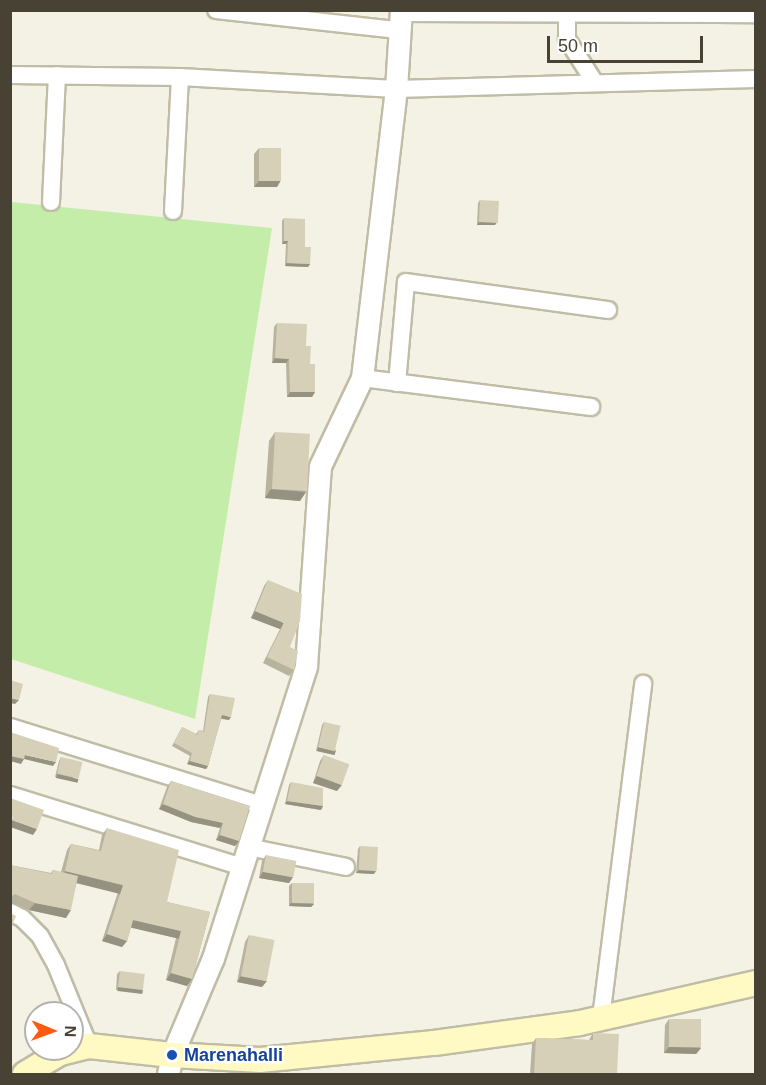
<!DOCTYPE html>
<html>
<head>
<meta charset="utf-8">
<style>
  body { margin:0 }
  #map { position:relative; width:766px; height:1085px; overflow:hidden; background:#f4f2e4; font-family:Arial,sans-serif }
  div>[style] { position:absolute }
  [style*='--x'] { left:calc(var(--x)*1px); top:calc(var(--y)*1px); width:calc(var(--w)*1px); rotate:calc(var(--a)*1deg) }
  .green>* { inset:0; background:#c3eda8 }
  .roads { filter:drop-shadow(2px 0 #c0bca6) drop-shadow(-2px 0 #c0bca6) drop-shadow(0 2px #c0bca6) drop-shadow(0 -2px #c0bca6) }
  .minor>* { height:16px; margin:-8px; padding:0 8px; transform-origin:8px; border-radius:8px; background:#fff }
  .tertiary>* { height:21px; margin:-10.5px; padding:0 10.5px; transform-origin:10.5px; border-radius:10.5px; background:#fff }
  .secondary>* { height:24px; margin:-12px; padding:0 12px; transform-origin:12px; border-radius:12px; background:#fffac3 }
  .wall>* { inset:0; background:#b9b39e }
  .shaded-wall>* { inset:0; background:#969281; transform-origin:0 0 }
  .building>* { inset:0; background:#d7d0b8; transform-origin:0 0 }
  .dots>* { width:16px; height:16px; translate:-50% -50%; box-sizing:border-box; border:3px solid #fff; border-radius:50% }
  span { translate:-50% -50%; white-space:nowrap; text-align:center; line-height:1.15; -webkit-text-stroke:4.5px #fff; paint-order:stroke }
  .transit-label { font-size:18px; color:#164399; font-weight:700 }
  .left { translate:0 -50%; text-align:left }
  .frame { position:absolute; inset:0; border:12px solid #474233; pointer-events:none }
  .north { position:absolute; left:24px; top:1001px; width:60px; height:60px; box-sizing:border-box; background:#fff; border:2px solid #b5b3ad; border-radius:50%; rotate:91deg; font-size:16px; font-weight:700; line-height:24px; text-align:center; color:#474233 }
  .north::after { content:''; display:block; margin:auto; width:21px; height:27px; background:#ff5b10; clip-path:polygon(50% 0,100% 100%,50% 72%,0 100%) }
  .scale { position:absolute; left:547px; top:36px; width:156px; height:27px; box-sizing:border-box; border:3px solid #474233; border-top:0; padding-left:8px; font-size:18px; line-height:21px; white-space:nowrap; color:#474233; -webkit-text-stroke:4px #fff; paint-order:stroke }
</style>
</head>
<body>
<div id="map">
  <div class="green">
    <i style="clip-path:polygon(11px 202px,272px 228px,195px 719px,11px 659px)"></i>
  </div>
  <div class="roads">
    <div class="minor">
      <i style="--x:216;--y:10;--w:183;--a:6.3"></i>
      <i style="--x:567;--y:10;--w:29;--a:90"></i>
      <i style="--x:567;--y:39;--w:52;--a:57.5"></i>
      <i style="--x:400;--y:13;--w:356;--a:0.2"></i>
      <i style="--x:10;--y:75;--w:170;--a:0.7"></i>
      <i style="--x:180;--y:77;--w:216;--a:3.2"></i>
      <i style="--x:396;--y:89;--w:360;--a:-1.6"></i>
      <i style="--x:51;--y:202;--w:127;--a:-87.3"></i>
      <i style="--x:173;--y:211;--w:134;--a:-87"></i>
      <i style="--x:362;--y:378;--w:231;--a:7.2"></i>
      <i style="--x:397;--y:383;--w:101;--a:-84.9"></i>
      <i style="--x:406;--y:282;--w:204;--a:7.9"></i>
      <i style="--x:10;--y:727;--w:264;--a:17.2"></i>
      <i style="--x:10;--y:795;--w:243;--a:17.2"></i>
      <i style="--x:248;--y:847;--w:100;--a:11.5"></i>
      <i style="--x:10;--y:912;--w:13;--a:27"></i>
      <i style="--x:22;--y:918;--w:25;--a:45"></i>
      <i style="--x:40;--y:936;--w:33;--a:61"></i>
      <i style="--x:56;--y:965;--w:87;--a:67.8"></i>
      <i style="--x:601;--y:1018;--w:337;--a:-82.8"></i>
    </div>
    <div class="tertiary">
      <i style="--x:168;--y:1074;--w:19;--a:-78"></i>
      <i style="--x:172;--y:1055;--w:105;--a:-67.1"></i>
      <i style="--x:213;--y:958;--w:306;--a:-72.3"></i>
      <i style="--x:306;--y:666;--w:200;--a:-86"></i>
      <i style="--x:320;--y:466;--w:98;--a:-64.5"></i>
      <i style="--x:362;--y:378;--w:291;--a:-83.3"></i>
      <i style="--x:396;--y:89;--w:79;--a:-86.4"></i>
    </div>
    <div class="secondary">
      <i style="--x:25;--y:1074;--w:41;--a:-31"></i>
      <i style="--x:60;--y:1053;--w:30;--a:-14"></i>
      <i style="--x:89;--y:1046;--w:83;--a:6.2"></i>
      <i style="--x:172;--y:1055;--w:88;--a:3.3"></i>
      <i style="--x:260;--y:1060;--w:175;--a:-5.6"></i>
      <i style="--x:434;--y:1043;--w:147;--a:-7.8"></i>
      <i style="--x:580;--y:1023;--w:180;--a:-12.8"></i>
    </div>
  </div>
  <div class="wall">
    <i style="clip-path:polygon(259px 148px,281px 180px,277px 187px,254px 187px,254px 154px)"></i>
    <i style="clip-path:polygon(480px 200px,497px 222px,495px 225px,477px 225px,478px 203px)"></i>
    <i style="clip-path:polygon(284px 218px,305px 247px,310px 264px,308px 267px,285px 266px,286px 244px,282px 244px,282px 221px)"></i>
    <i style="clip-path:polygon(277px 323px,306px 346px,315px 392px,312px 397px,287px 397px,286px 363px,272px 363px,274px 327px)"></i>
    <i style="clip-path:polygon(275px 432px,306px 492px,300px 501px,265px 498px,269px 441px)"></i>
    <i style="clip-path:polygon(268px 580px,290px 647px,294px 670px,289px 676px,263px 663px,280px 629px,251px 618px,264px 586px)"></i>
    <i style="clip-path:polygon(210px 694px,229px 720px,221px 719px,208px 766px,206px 769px,187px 764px,190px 756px,172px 746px,182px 727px,196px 734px,199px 730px,203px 731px,208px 697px)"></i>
    <i style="clip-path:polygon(324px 722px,336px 751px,334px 755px,316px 751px,322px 725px)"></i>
    <i style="clip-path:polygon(324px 755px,337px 791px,313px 783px,320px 761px)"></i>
    <i style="clip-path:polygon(61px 757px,76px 782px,55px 777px,59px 761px)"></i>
    <i style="clip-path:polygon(171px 781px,250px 806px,239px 841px,235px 846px,216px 840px,220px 828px,191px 822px,159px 809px,167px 787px)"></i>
    <i style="clip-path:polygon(291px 782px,323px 806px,321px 810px,285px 804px,289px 785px)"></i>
    <i style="clip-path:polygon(107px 828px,167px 902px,210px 912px,192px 979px,187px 986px,166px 980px,176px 938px,131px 927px,127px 941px,122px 947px,102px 941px,118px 892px,77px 882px,66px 918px,29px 910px,10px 902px,10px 865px,51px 873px,53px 870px,61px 872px,67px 850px,71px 844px,99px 850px,102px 835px)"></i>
    <i style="clip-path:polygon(360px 846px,374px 874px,356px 873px,358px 849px)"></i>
    <i style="clip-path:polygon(266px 855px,293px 877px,289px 883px,259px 878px,262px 861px)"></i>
    <i style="clip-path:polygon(292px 883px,314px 904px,311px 907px,289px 906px,289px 886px)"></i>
    <i style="clip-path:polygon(249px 935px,262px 987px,237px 982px,245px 942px)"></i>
    <i style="clip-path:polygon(120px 971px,143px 990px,141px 993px,116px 990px,117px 974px)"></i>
    <i style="clip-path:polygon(669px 1019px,701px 1048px,696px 1054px,664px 1053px,665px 1025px)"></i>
    <i style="clip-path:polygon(593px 1033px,617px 1074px,530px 1074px,532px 1044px,536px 1038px,589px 1040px)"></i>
  </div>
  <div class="shaded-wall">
    <i style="clip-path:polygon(281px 180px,277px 187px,254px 187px,259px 181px)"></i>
    <i style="clip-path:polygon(479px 222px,497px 222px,495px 225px,477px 225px)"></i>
    <i style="clip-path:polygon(284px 241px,288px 241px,286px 244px,282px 244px)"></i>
    <i style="clip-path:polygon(287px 263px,310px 264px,308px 267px,285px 266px)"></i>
    <i style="clip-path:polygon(275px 358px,289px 359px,286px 363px,272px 363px)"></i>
    <i style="clip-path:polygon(290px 392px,315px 392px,312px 397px,287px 397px)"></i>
    <i style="clip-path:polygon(271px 489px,306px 492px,300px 501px,265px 498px)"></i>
    <i style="clip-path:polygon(255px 611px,284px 623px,280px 629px,251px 618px)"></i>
    <i style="clip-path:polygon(10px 698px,19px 700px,15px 704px,10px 703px)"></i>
    <i style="clip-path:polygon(222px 715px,231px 717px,229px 720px,220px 718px)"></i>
    <i style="left:318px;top:747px;width:18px;height:4px;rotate:13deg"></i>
    <i style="clip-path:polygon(25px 755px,56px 762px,53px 766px,24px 759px,21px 764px,10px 761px,10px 756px)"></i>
    <i style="clip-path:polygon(190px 761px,208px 766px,206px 769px,187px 764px)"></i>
    <i style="left:57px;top:774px;width:22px;height:4px;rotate:13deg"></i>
    <i style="clip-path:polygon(317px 776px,342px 785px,337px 791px,313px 783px)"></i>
    <i style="clip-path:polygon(287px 801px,323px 806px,321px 810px,285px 804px)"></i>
    <i style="clip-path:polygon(163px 804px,223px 823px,220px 828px,191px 822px,159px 809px)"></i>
    <i style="clip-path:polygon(12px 820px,37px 829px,33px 835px,10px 827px,10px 822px)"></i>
    <i style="clip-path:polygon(220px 835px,239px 841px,235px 846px,216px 840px)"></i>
    <i style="clip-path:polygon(359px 870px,376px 871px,374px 874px,356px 873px)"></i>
    <i style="left:65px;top:871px;width:60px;height:9px;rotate:14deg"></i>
    <i style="clip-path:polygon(263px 872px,293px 877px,289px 883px,259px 878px)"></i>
    <i style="clip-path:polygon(35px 903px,71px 910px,66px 918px,29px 910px)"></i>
    <i style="clip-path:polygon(291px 903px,314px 904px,311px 907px,289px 906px)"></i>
    <i style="left:133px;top:920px;width:49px;height:8px;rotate:13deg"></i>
    <i style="clip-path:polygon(107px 934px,127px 941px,122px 947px,102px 941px)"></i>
    <i style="clip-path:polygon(171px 973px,192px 979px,187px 986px,166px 980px)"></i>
    <i style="clip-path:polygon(241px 976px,267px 981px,262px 987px,237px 982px)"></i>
    <i style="left:118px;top:987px;width:25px;height:4px;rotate:7deg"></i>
    <i style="clip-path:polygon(669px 1047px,701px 1048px,696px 1054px,664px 1053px)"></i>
  </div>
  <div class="building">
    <i style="left:259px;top:148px;width:22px;height:33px"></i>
    <i style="left:480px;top:200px;width:19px;height:22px;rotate:3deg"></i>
    <i style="clip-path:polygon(284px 218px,305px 219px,305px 247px,311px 247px,310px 264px,287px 263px,288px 241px,284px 241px)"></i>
    <i style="clip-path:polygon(277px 323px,307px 324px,306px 346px,311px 346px,310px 364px,315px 364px,315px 392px,290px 392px,289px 359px,275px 358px)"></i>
    <i style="left:275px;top:432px;width:35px;height:57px;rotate:3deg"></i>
    <i style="clip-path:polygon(268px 580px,302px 594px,300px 621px,290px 647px,298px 651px,294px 670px,267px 657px,284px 623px,255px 611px)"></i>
    <i style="clip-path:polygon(10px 680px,23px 684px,19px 700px,10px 698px)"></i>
    <i style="clip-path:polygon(210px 694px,235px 698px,231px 717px,222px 715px,208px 766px,190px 761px,192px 753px,174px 743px,182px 727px,197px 735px,199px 730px,204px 732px)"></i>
    <i style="left:324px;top:722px;width:17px;height:26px;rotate:13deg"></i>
    <i style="clip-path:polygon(10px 732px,59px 748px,56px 762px,25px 755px,24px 759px,10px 756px)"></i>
    <i style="left:324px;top:755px;width:27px;height:22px;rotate:20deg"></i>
    <i style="left:61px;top:757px;width:22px;height:17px;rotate:13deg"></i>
    <i style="clip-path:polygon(171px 781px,250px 806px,239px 841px,220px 835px,223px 823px,195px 817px,163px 804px)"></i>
    <i style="clip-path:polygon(291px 782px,323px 788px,323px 806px,287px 801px)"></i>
    <i style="clip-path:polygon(10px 798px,44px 810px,37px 829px,12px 820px,13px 817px,10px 816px)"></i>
    <i style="clip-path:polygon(107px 828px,179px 850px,167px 902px,210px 912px,192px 979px,171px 973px,181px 931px,133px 920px,127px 941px,107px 934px,123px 885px,65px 871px,71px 844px,101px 851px)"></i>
    <i style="left:360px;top:846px;width:18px;height:24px;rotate:3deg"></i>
    <i style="left:266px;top:855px;width:31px;height:17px;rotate:11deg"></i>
    <i style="clip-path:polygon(10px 865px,52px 874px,53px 870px,78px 876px,71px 910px,35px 903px,15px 894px,10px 897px)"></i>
    <i style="left:292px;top:883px;width:22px;height:20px"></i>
    <i style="clip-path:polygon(10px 913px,16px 916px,10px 931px)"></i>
    <i style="left:249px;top:935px;width:26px;height:42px;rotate:11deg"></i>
    <i style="left:120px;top:971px;width:25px;height:16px;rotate:7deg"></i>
    <i style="left:669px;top:1019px;width:32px;height:28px"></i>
    <i style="clip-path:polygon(593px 1033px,619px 1034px,617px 1074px,534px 1074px,536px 1038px,593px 1040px)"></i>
  </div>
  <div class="dots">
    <i style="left:172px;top:1055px;background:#1a4fb4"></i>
  </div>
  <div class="transit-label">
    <span class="left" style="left:184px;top:1055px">Marenahalli</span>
  </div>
  <div class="frame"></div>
  <div class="north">N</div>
  <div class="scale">50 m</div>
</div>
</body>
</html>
